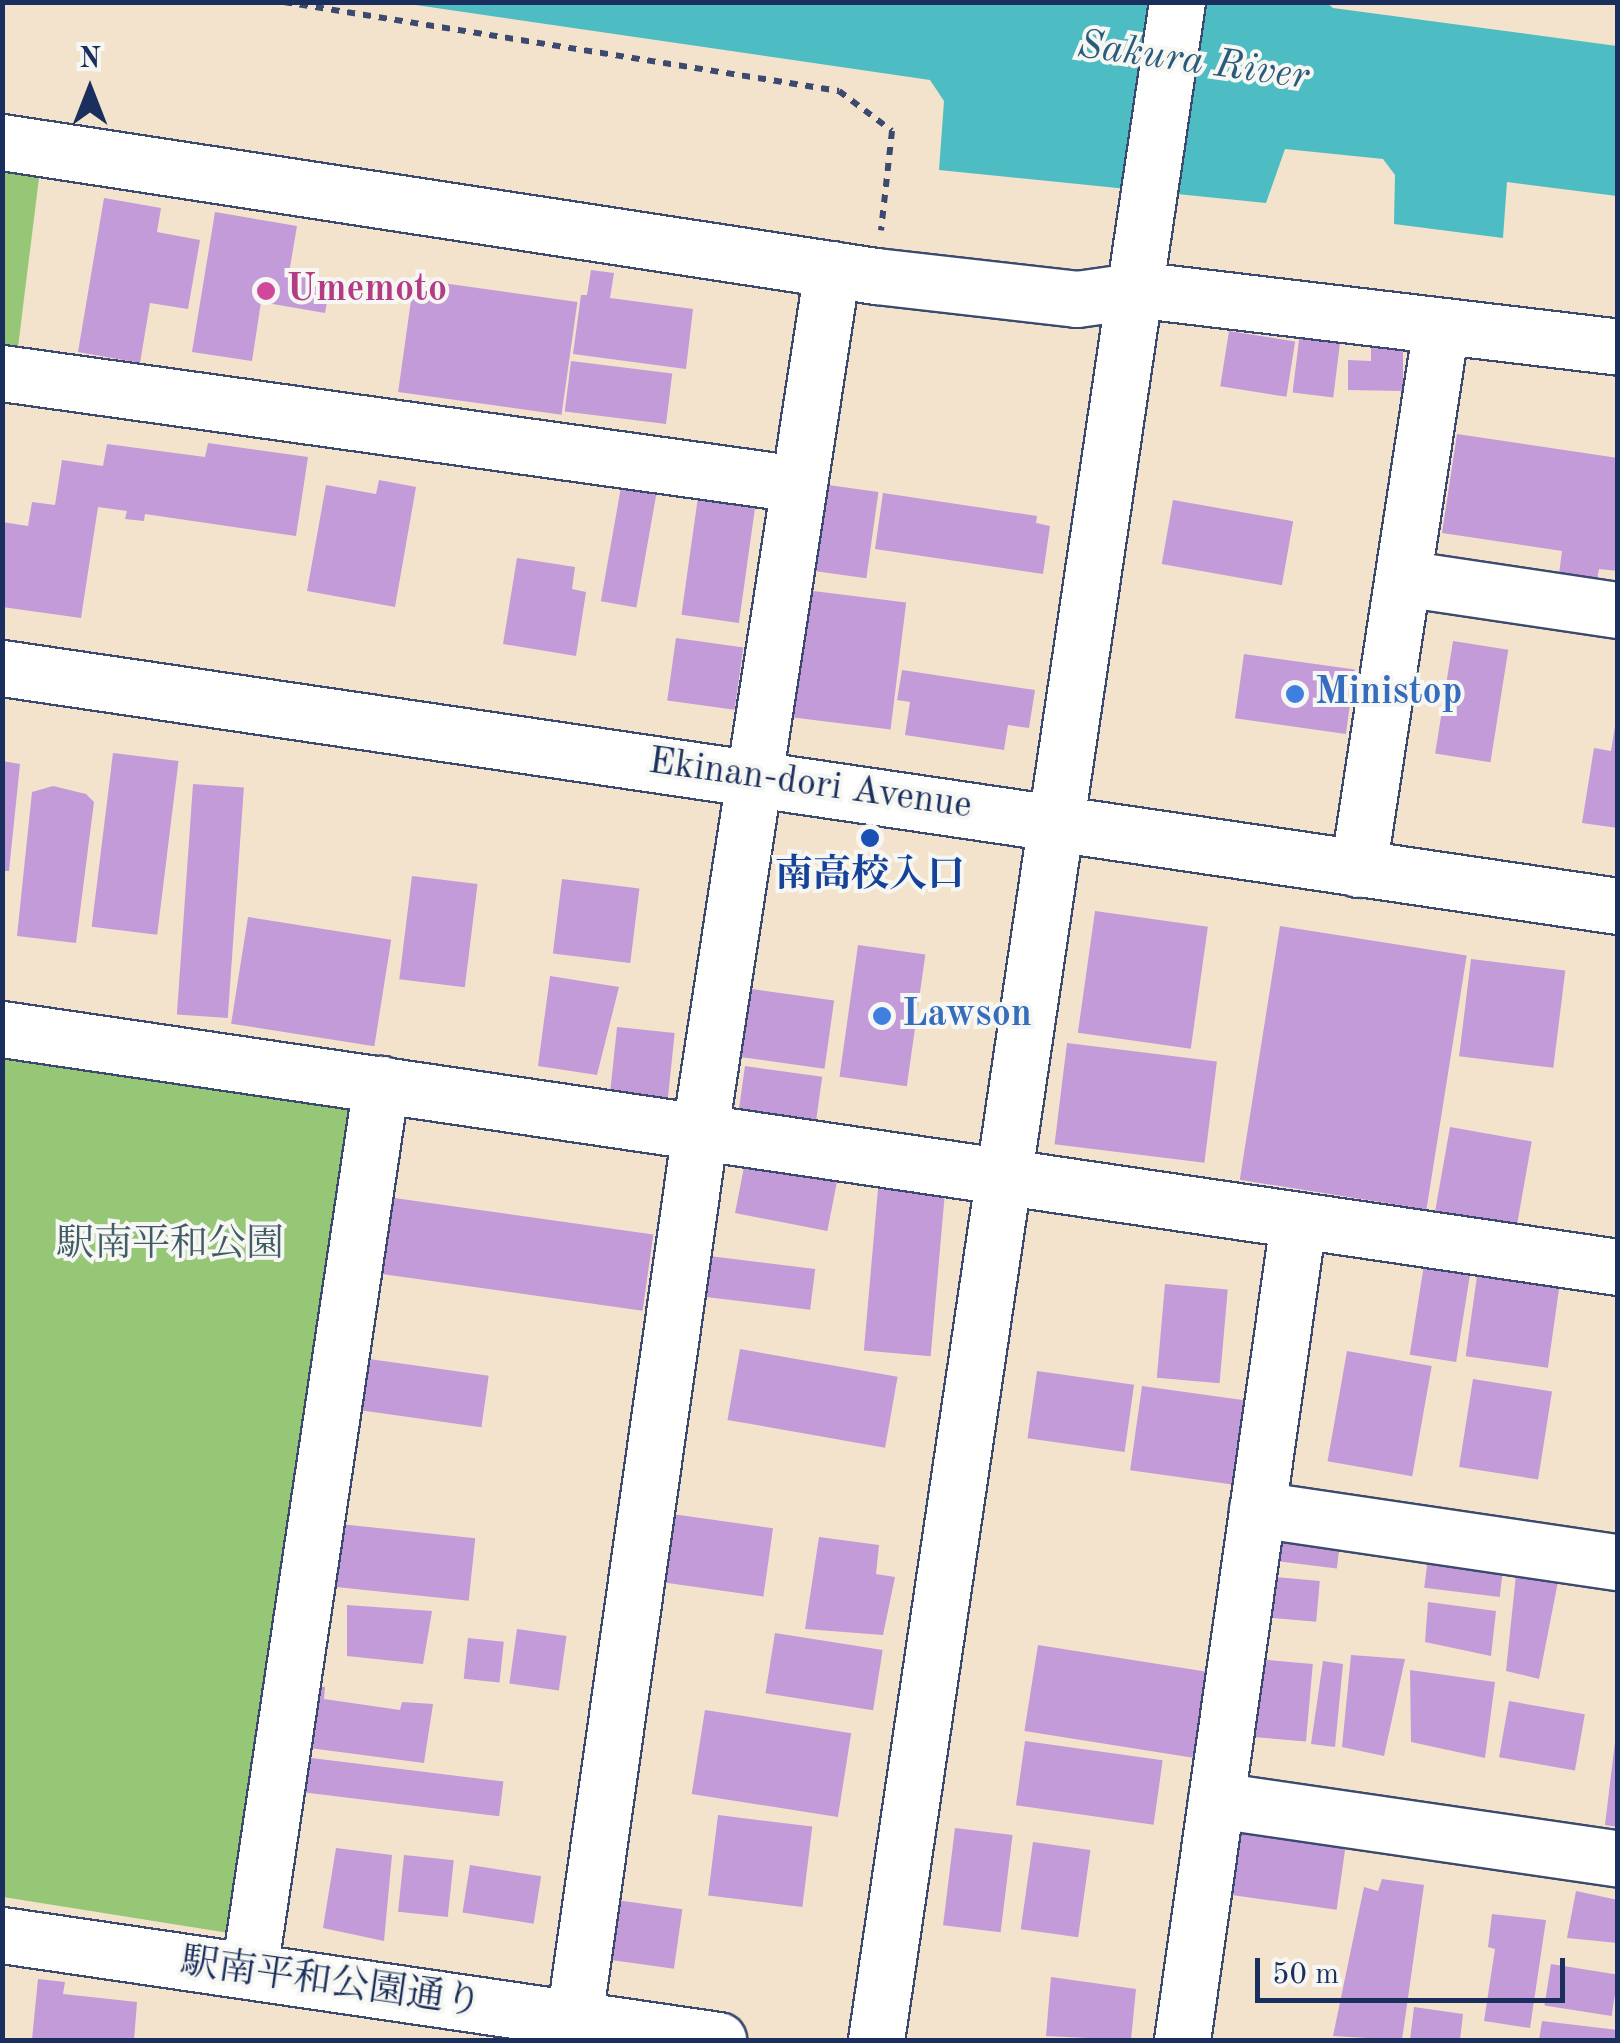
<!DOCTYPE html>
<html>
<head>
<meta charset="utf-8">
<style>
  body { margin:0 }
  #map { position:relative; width:1620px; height:2043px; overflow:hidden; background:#f3e3cc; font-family:"Old Standard TT","Noto Serif JP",serif }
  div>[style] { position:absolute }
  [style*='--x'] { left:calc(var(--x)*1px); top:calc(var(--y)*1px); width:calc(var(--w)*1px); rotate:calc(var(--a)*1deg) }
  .green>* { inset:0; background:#96c777 }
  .water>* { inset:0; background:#4ebdc3 }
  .building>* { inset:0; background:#c39bd8; transform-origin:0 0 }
  .path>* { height:6px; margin-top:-3px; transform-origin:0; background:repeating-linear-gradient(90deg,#3b4a6e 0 8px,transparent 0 16px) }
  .roads { filter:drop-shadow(2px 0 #3b4a6e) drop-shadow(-2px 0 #3b4a6e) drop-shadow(0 2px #3b4a6e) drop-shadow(0 -2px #3b4a6e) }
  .minor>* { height:55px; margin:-27.5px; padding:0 27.5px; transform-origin:27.5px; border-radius:27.5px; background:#fff }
  .dots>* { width:28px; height:28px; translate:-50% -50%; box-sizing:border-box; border:5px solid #f6f6f2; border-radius:50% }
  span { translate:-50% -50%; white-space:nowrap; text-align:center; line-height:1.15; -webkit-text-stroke:8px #f6f6f2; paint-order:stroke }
  .hotel-label { font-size:38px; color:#b23c85; font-weight:700 }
  .left { translate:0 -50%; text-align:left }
  .shop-label { font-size:38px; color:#366cbe; font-weight:700 }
  .street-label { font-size:38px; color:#1b2f5e }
  .transit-label { font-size:38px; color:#164399; font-weight:700 }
  .park-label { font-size:38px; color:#405d66 }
  .water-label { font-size:40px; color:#2a5a7c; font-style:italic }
  .frame { position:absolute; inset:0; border:5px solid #1b2f5e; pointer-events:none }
  .north { position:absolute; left:40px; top:40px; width:100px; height:100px; -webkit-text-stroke:8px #f6f6f2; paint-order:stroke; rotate:0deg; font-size:28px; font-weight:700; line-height:40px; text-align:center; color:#1b2f5e }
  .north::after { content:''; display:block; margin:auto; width:35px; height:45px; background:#1b2f5e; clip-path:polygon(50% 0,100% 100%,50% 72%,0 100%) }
  .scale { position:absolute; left:1255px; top:1958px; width:310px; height:45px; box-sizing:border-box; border:5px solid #1b2f5e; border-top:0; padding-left:12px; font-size:30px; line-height:35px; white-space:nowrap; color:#1b2f5e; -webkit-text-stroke:8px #f6f6f2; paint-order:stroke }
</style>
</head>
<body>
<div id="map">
  <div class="green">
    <i style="clip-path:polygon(2px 156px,41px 162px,18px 347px,3px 345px)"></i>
    <i style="clip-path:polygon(2px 1049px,358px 1109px,229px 1933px,3px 1897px)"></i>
  </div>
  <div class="water">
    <i style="clip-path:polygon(1326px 2px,1333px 8px,1617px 46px,1617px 196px,1507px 182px,1503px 238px,1394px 224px,1395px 175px,1383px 159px,1285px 149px,1266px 203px,939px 170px,944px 101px,930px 80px,402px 3px)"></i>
  </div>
  <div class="building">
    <i style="clip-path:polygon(104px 198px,161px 208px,157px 232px,200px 240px,188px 309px,150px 303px,140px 363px,78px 352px)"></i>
    <i style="clip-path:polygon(215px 212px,297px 226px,289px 273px,331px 280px,325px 313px,261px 302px,252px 361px,192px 352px)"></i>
    <i style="clip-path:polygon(591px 270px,614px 273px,610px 298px,693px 309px,686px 369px,573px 354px,581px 295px,587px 295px)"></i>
    <i style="left:414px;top:279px;width:165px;height:114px;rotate:8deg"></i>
    <i style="left:1229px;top:331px;width:67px;height:56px;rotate:9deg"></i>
    <i style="left:1300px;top:332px;width:41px;height:61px;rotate:7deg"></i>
    <i style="clip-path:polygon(1371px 347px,1403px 348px,1403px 391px,1348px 390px,1348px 360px,1371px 361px)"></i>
    <i style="left:571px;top:361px;width:102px;height:51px;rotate:7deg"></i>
    <i style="clip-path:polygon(1457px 434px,1618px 458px,1618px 571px,1599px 569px,1597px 580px,1559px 574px,1562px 551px,1442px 533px)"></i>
    <i style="clip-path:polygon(208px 443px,308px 457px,296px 536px,145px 514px,144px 521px,125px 519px,127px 511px,98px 507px,81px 618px,2px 607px,2px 522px,28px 526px,32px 502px,55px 505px,62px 460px,103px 466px,107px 444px,205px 457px)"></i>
    <i style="clip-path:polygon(379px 480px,416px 487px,395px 607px,307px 591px,326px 485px,376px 494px)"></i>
    <i style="left:821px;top:484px;width:58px;height:87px;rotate:8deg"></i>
    <i style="left:621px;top:487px;width:36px;height:116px;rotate:10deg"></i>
    <i style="clip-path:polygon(883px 493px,1037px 516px,1036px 523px,1050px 526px,1043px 574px,875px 549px)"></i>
    <i style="left:698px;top:497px;width:58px;height:119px;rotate:8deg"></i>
    <i style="left:1173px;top:500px;width:122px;height:65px;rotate:10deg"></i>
    <i style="clip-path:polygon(517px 558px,575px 567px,572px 589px,586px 592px,576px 656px,503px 644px)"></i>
    <i style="left:797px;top:589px;width:110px;height:128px;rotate:7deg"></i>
    <i style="left:676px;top:638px;width:68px;height:63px;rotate:8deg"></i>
    <i style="left:1453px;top:641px;width:56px;height:114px;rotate:9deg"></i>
    <i style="left:1244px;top:654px;width:112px;height:65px;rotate:8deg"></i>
    <i style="clip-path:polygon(902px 670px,1035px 690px,1029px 728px,1008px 725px,1004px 750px,905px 735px,910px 702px,897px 700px)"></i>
    <i style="clip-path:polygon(1615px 726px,1618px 726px,1618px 828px,1582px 823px,1594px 748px,1611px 751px)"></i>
    <i style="left:113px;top:753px;width:66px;height:175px;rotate:7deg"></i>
    <i style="clip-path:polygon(2px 761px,20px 764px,9px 871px,2px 871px)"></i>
    <i style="left:193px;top:784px;width:51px;height:231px;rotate:4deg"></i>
    <i style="clip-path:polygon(53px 786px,86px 794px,94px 802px,76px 943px,17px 936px,32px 792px)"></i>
    <i style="left:412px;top:876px;width:66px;height:104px;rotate:7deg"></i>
    <i style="left:562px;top:879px;width:78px;height:75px;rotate:7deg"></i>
    <i style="left:1095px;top:911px;width:114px;height:123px;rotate:8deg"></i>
    <i style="left:248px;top:917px;width:145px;height:108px;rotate:9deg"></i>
    <i style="left:1280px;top:926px;width:189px;height:257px;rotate:9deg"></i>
    <i style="left:858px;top:945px;width:68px;height:133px;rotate:8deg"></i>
    <i style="left:1471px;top:959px;width:95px;height:98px;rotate:7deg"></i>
    <i style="clip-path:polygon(550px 976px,619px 987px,597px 1075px,538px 1066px)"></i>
    <i style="left:745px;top:988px;width:90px;height:69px;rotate:8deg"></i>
    <i style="left:617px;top:1027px;width:58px;height:68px;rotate:6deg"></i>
    <i style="left:1067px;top:1043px;width:151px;height:102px;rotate:7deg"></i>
    <i style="left:745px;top:1066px;width:78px;height:51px;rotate:8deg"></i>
    <i style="left:1450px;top:1127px;width:83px;height:91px;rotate:10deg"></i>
    <i style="left:745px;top:1162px;width:94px;height:52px;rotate:11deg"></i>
    <i style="left:878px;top:1189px;width:67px;height:162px;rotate:5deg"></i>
    <i style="left:380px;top:1196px;width:276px;height:77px;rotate:8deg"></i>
    <i style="left:1426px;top:1252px;width:47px;height:104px;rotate:9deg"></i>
    <i style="left:701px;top:1255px;width:115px;height:41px;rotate:7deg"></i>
    <i style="left:1477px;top:1276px;width:83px;height:81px;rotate:8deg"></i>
    <i style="left:1165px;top:1284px;width:63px;height:94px;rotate:5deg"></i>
    <i style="left:740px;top:1349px;width:160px;height:72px;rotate:10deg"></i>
    <i style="left:1347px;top:1351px;width:86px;height:112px;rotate:10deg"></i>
    <i style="left:355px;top:1357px;width:135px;height:52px;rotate:8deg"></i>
    <i style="left:1037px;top:1371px;width:98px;height:68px;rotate:8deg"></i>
    <i style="left:1473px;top:1379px;width:80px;height:89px;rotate:9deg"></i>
    <i style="left:1142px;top:1386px;width:114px;height:85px;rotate:8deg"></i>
    <i style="left:672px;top:1514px;width:102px;height:69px;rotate:8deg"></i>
    <i style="left:1270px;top:1522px;width:72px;height:38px;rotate:7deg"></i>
    <i style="left:340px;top:1524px;width:136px;height:63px;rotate:6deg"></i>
    <i style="clip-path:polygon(819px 1537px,879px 1545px,876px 1574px,895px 1577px,883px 1635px,805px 1629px)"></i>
    <i style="left:1429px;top:1549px;width:76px;height:39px;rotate:7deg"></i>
    <i style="clip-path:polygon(1517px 1565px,1561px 1566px,1539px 1679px,1506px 1671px)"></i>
    <i style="left:1263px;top:1576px;width:57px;height:41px;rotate:5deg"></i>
    <i style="clip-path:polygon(1428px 1602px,1496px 1611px,1491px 1656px,1425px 1642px)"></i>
    <i style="clip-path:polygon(347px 1605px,432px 1611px,423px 1664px,347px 1656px)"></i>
    <i style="left:517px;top:1629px;width:50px;height:55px;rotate:8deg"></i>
    <i style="left:775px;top:1633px;width:109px;height:61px;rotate:9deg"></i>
    <i style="left:468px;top:1638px;width:36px;height:41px;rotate:6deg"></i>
    <i style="left:1038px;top:1645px;width:174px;height:87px;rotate:9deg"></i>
    <i style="clip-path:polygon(1351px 1655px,1405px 1659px,1384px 1756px,1342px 1747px)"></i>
    <i style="left:1257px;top:1659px;width:56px;height:78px;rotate:5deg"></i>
    <i style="clip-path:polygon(1323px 1661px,1343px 1664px,1335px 1747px,1311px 1744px)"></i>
    <i style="clip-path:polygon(1410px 1670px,1495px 1682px,1485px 1758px,1411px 1742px)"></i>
    <i style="clip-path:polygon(301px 1684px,325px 1687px,324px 1699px,400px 1710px,402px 1702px,433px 1704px,424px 1763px,294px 1746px)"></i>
    <i style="left:1509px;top:1701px;width:77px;height:57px;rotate:10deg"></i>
    <i style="left:705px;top:1710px;width:148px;height:85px;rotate:9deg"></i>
    <i style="left:1025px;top:1741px;width:139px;height:65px;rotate:8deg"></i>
    <i style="clip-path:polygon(1615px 1742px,1618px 1742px,1618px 1827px,1605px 1825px)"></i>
    <i style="left:295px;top:1756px;width:210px;height:35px;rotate:7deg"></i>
    <i style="left:718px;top:1815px;width:95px;height:81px;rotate:7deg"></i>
    <i style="left:1237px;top:1821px;width:111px;height:74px;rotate:8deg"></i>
    <i style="left:955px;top:1828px;width:58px;height:98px;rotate:7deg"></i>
    <i style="left:1033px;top:1842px;width:58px;height:88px;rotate:8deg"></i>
    <i style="clip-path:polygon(336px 1848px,392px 1855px,384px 1941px,323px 1928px)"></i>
    <i style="left:404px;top:1855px;width:50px;height:57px;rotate:6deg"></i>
    <i style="left:470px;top:1865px;width:72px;height:48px;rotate:9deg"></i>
    <i style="clip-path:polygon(1382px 1879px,1424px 1885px,1402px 2040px,1333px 2036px,1364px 1887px,1378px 1891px)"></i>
    <i style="clip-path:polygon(1576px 1891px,1618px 1900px,1618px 1943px,1567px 1938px)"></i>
    <i style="left:616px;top:1900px;width:67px;height:60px;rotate:8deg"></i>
    <i style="clip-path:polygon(1492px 1914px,1546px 1920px,1530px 2028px,1484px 2021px,1495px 1949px,1488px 1947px)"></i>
    <i style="left:1551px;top:1964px;width:68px;height:42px;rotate:9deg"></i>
    <i style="clip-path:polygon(1051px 1977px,1136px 1989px,1131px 2040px,1046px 2036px)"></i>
    <i style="clip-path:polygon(38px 1979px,65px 1982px,63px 1994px,137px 2002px,134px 2040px,32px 2039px)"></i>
    <i style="clip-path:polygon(1414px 2007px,1463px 2014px,1460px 2040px,1410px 2040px)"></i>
    <i style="clip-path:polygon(1542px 2021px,1618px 2030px,1618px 2040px,1539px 2040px)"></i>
  </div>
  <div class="path">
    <i style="--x:284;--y:2;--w:562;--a:9.11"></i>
    <i style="--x:839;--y:91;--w:66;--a:37"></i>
    <i style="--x:892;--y:131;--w:100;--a:96.3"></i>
  </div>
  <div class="roads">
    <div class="minor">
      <i style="--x:2;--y:142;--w:884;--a:8.72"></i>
      <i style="--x:876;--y:276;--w:202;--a:6.5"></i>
      <i style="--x:1077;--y:299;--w:57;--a:-8.1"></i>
      <i style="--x:1133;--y:291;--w:26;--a:2"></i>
      <i style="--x:1159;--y:292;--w:462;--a:6.8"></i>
      <i style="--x:2;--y:373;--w:804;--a:7.94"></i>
      <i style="--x:1403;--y:578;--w:217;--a:8.5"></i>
      <i style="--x:2;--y:668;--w:1633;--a:8.38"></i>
      <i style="--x:1358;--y:869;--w:549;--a:-81.31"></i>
      <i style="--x:2;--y:1029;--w:1633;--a:8.38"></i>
      <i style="--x:1257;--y:1509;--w:365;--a:8.4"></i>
      <i style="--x:1216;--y:1800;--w:406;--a:8.3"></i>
      <i style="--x:2;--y:1935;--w:724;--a:8.34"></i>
      <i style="--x:249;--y:1971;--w:897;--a:-81.54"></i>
      <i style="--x:571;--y:2040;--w:919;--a:-81.93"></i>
      <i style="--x:700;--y:1130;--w:871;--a:-81.28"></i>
      <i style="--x:876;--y:2040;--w:2060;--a:-81.6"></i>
      <i style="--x:1182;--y:2040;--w:826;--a:-81.93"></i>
    </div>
  </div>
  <div class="dots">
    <i style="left:266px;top:291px;background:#d1479c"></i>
    <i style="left:1295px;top:694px;background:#3f7fe0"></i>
    <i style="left:870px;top:838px;background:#1a4fb4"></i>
    <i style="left:882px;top:1016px;background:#3f7fe0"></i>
  </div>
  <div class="hotel-label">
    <span class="left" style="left:286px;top:291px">Umemoto</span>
  </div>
  <div class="shop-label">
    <span class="left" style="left:1315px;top:694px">Ministop</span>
    <span class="left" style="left:902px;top:1016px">Lawson</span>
  </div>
  <div class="street-label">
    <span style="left:810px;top:785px;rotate:8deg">Ekinan-dori Avenue</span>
    <span style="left:331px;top:1984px;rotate:8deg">駅南平和公園通り</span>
  </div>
  <div class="transit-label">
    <span style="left:870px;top:877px">南高校入口</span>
  </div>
  <div class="park-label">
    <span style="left:170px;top:1246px">駅南平和公園</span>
  </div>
  <div class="water-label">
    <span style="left:1193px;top:62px;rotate:8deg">Sakura River</span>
  </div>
  <div class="frame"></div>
  <div class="north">N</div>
  <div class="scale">50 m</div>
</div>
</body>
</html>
